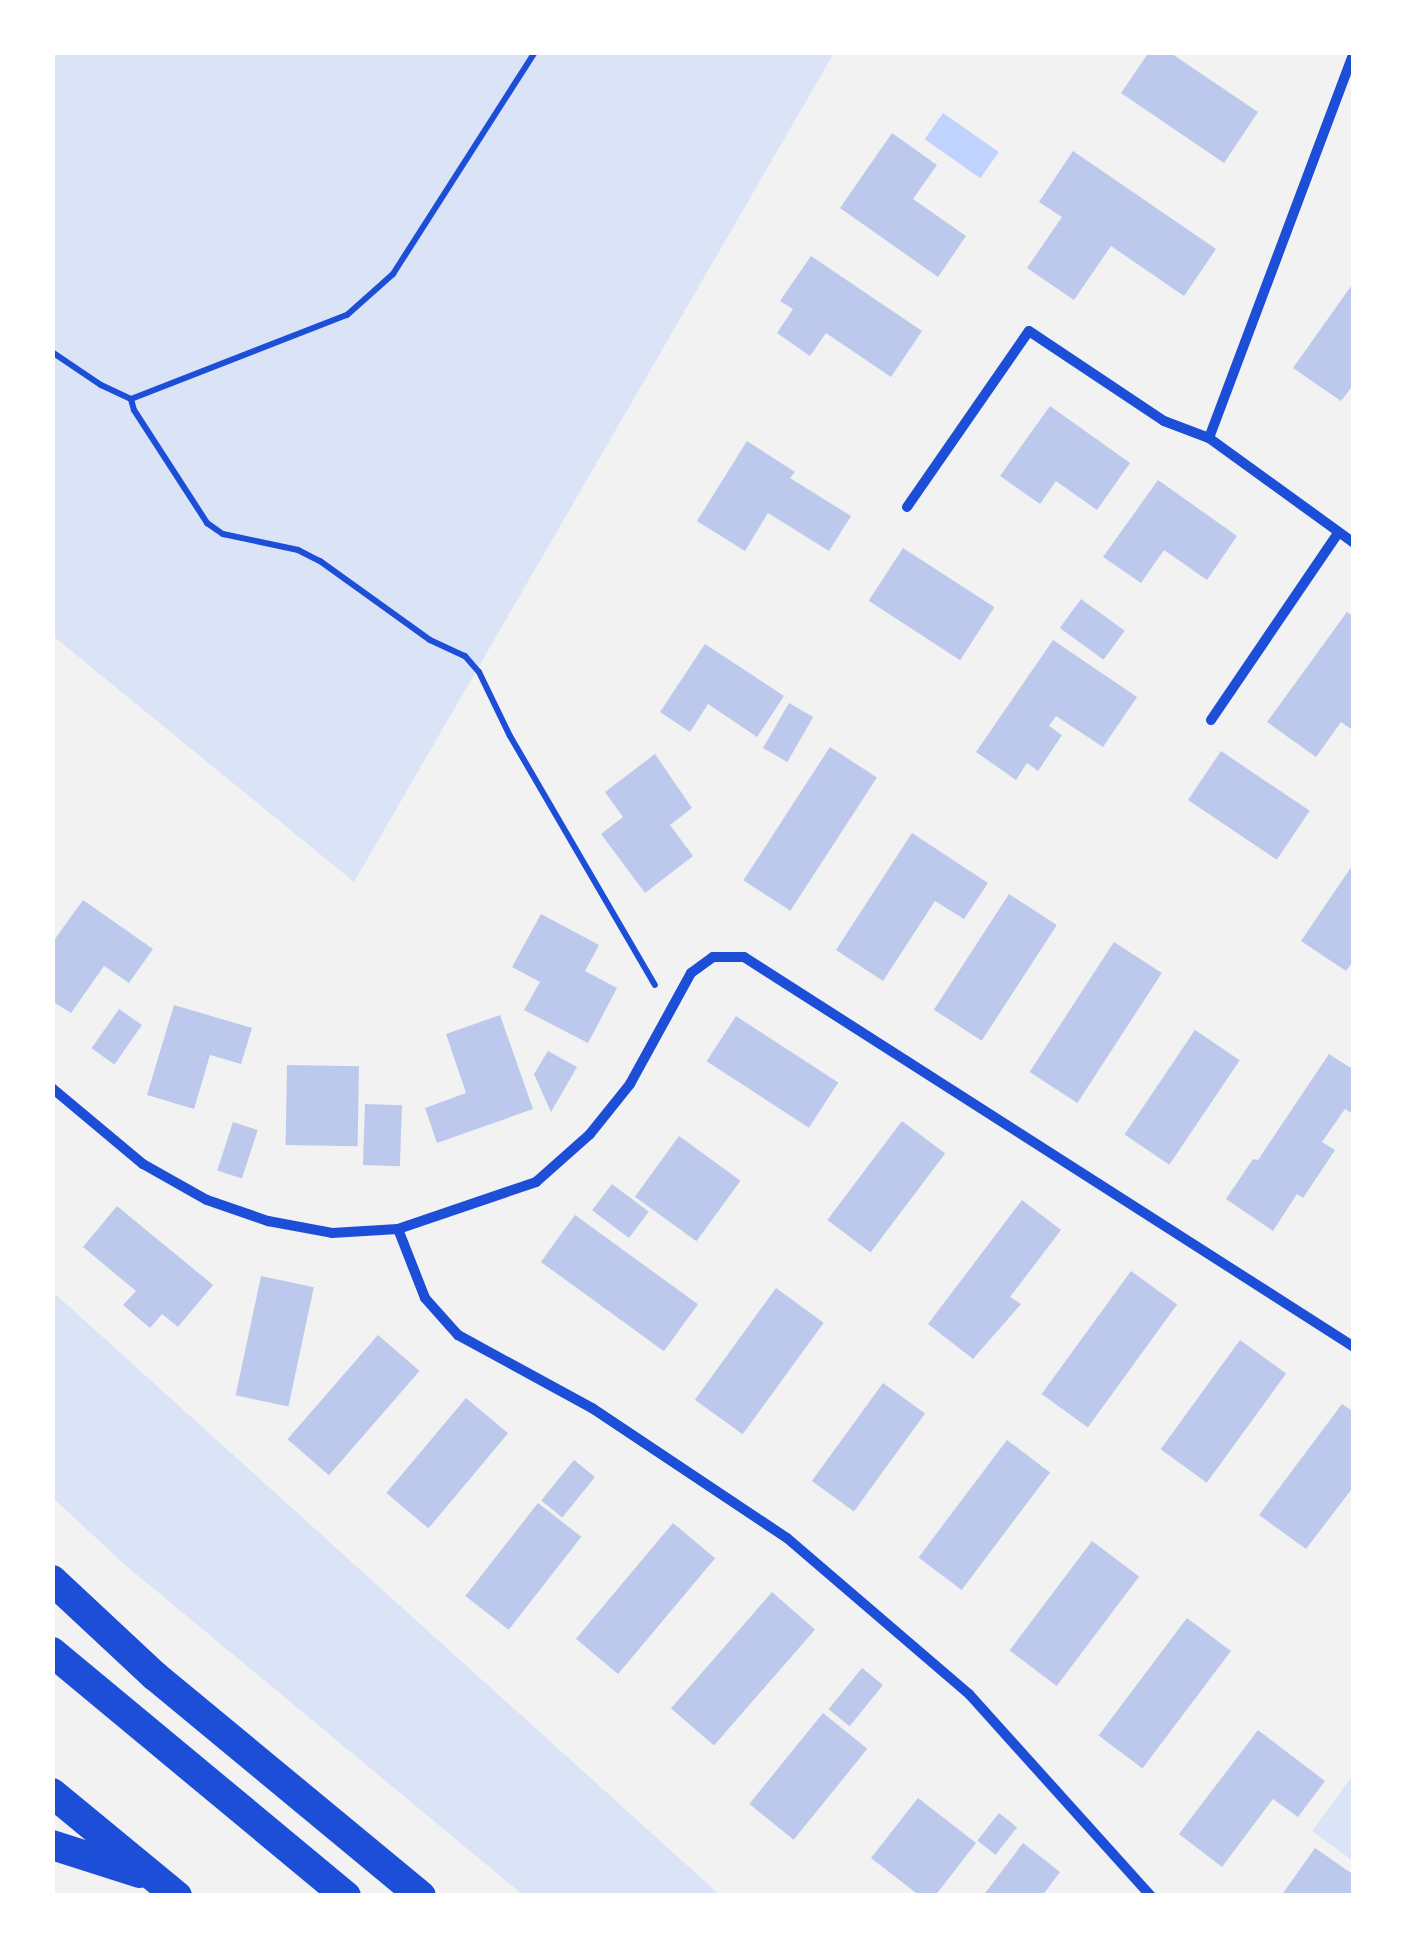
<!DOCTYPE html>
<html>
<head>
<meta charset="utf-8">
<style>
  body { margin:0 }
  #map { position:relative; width:1406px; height:1948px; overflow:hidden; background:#f2f2f2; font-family:"DM Sans",sans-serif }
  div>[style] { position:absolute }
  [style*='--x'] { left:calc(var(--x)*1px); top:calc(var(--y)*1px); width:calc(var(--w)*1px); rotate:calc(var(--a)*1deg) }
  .green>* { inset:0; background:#dbe4f7 }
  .water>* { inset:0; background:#bfd3fe; transform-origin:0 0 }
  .building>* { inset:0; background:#bdc9ec; transform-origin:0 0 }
  .path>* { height:6px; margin:-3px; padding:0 3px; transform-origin:3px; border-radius:3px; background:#1d4ed8 }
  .minor>* { height:10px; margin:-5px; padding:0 5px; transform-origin:5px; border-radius:5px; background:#1d4ed8 }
  .motorway>* { height:30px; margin:-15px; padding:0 15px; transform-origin:15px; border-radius:15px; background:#1d4ed8 }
  span { translate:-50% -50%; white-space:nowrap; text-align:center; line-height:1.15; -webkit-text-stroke:8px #fff; paint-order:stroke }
  .frame { position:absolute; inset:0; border:55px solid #fff; pointer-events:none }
</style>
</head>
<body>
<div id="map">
  <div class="green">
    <i style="clip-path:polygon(52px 53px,834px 53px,354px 882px,53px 636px)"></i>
    <i style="clip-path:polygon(52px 1292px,53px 1292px,720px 1895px,523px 1895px,124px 1564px,53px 1498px)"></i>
    <i style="clip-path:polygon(1353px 1775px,1353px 1861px,1312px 1831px)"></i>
  </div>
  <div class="water">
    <i style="left:943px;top:113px;width:68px;height:32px;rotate:35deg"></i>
  </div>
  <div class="building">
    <i style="clip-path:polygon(1149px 52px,1169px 52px,1258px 112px,1224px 163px,1121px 93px)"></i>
    <i style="clip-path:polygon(892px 133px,937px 165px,913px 199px,966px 236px,938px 277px,840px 208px)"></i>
    <i style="clip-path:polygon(1073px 151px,1216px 249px,1184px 296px,1111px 246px,1074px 300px,1027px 268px,1062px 217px,1039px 202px)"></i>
    <i style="clip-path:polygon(811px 256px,922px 331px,891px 377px,826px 333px,810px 356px,777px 333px,793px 309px,780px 301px)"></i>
    <i style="clip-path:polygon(1354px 282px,1354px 384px,1341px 401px,1293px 368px)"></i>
    <i style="clip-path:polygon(1050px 406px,1130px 463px,1097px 510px,1056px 481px,1040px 504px,1000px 476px)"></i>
    <i style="clip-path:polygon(747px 441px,795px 472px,790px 478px,851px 516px,829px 551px,768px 513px,745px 551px,697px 521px)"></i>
    <i style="clip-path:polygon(1158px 480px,1237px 536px,1207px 580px,1164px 550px,1141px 583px,1103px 557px)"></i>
    <i style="left:903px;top:548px;width:109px;height:63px;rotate:33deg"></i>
    <i style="left:1081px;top:599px;width:54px;height:36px;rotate:36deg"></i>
    <i style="clip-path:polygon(1347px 612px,1354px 617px,1354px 731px,1341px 722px,1316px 757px,1267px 722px)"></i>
    <i style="clip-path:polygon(1053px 640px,1137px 697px,1103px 747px,1056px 716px,1049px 726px,1062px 735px,1038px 771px,1027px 763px,1016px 780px,976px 752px)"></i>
    <i style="clip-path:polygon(705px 644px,784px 696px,757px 737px,708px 704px,690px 732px,660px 712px)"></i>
    <i style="left:789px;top:703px;width:28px;height:52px;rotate:30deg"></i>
    <i style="left:830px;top:747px;width:56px;height:159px;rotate:33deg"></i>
    <i style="left:1221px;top:751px;width:107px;height:59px;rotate:34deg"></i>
    <i style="clip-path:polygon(655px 754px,692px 808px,670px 825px,693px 856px,645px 893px,601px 834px,623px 817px,605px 792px)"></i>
    <i style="clip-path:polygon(912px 833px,988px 883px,964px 919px,935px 901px,883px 981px,836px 950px)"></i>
    <i style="clip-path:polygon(1354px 863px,1354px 960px,1346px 971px,1301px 941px)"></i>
    <i style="left:1009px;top:894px;width:57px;height:138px;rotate:33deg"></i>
    <i style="clip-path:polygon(83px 900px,153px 949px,129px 983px,104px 966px,71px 1013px,52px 1001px,52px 943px)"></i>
    <i style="clip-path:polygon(541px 914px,599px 945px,585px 971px,617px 988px,588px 1043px,524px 1010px,540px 982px,512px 967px)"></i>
    <i style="left:1114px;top:942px;width:57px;height:155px;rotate:33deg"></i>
    <i style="clip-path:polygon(174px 1005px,252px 1028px,241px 1064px,210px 1055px,194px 1109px,147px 1095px)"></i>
    <i style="left:119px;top:1009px;width:28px;height:48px;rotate:35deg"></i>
    <i style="clip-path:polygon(500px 1015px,533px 1109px,437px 1143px,425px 1108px,466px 1093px,446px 1034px)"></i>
    <i style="left:736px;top:1016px;width:122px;height:54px;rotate:33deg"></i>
    <i style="left:1195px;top:1030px;width:54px;height:126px;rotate:34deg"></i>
    <i style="clip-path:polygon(548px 1051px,577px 1067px,551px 1112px,534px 1074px)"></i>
    <i style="clip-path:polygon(1329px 1054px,1354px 1070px,1354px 1109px,1351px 1113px,1345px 1109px,1322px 1142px,1335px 1150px,1303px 1198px,1297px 1194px,1273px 1231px,1226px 1199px,1253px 1159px,1258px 1160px)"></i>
    <i style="left:287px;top:1065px;width:72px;height:80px;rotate:1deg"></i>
    <i style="left:365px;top:1104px;width:37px;height:61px;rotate:2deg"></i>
    <i style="left:902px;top:1121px;width:54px;height:124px;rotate:37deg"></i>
    <i style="left:233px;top:1122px;width:26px;height:51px;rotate:18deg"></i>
    <i style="left:679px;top:1136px;width:76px;height:75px;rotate:36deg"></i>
    <i style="left:612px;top:1184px;width:46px;height:33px;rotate:37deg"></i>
    <i style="clip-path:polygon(1022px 1200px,1061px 1230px,1010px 1297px,1021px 1304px,973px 1359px,928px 1324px)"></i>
    <i style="clip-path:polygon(117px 1206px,213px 1285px,178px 1327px,162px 1314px,150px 1328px,123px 1305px,136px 1291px,83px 1247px)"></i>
    <i style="left:575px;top:1215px;width:152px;height:58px;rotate:36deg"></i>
    <i style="left:1131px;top:1271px;width:57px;height:152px;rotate:36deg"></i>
    <i style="left:261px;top:1276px;width:54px;height:122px;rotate:12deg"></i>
    <i style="left:776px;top:1288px;width:59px;height:138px;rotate:36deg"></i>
    <i style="left:378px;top:1335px;width:55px;height:138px;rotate:41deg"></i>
    <i style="left:1240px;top:1340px;width:57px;height:135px;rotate:36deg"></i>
    <i style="left:883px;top:1383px;width:52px;height:121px;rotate:36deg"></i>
    <i style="left:466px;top:1398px;width:55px;height:124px;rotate:40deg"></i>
    <i style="clip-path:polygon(1342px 1404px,1354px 1412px,1354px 1486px,1306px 1549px,1259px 1515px)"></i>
    <i style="left:1007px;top:1440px;width:54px;height:147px;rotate:37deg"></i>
    <i style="left:574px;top:1460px;width:27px;height:52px;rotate:39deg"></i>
    <i style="left:538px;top:1503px;width:55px;height:118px;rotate:38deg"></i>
    <i style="left:673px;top:1523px;width:55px;height:151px;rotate:40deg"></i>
    <i style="left:1092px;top:1541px;width:59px;height:137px;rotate:37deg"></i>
    <i style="left:772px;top:1592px;width:57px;height:154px;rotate:41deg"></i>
    <i style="left:1187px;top:1618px;width:55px;height:147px;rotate:37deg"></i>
    <i style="left:862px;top:1668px;width:27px;height:53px;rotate:39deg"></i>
    <i style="left:823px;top:1713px;width:57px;height:117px;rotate:39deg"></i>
    <i style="clip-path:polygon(1258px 1730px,1325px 1781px,1298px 1817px,1273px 1799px,1222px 1867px,1179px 1834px)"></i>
    <i style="clip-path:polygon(918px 1798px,976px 1843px,935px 1896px,920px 1896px,871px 1858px)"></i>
    <i style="left:999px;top:1813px;width:23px;height:35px;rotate:38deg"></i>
    <i style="clip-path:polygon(1023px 1843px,1060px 1872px,1042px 1896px,983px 1896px)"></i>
    <i style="clip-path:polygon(1315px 1848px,1354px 1875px,1354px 1896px,1281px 1896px)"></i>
  </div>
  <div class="path">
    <i style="--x:52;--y:352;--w:59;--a:34"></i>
    <i style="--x:101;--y:385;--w:33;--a:25"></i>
    <i style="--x:131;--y:399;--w:232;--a:-21.3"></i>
    <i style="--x:347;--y:315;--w:62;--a:-41.7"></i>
    <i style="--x:393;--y:274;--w:264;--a:-57.4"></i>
    <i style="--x:131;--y:399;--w:11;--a:75"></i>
    <i style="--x:134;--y:410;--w:135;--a:57.1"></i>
    <i style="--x:207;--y:523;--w:19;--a:35"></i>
    <i style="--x:223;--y:534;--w:77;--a:12"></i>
    <i style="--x:298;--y:550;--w:25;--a:27"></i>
    <i style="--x:320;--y:561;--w:135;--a:35.7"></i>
    <i style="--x:430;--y:640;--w:38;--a:25"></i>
    <i style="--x:465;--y:656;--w:21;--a:49"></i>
    <i style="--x:479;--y:672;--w:71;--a:64.2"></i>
    <i style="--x:510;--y:736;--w:288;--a:59.8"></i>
  </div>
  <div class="minor">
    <i style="--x:1209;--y:438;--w:411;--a:-69.4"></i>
    <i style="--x:907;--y:507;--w:214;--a:-55.3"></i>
    <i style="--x:1029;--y:331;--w:162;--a:33.7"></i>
    <i style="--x:1164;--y:421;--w:48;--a:20.7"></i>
    <i style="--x:1209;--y:438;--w:179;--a:35.9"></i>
    <i style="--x:1211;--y:720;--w:226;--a:-55.8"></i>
    <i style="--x:52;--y:1088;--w:119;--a:39.9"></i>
    <i style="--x:143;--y:1164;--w:73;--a:29.4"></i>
    <i style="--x:207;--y:1200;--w:65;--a:19"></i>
    <i style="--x:268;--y:1221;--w:65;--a:10.6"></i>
    <i style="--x:332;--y:1233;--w:66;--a:-3.5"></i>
    <i style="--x:398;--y:1229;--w:146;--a:-18.8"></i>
    <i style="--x:536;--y:1182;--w:72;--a:-41.6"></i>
    <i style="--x:590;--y:1134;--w:64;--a:-51.3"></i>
    <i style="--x:630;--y:1084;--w:127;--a:-61.2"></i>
    <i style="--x:691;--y:973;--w:27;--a:-36"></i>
    <i style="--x:713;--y:957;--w:31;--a:0"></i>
    <i style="--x:744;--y:957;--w:724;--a:32.59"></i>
    <i style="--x:398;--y:1229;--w:74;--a:68.6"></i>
    <i style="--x:425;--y:1298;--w:50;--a:48.3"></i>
    <i style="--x:458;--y:1335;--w:153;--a:28.6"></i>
    <i style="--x:592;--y:1408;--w:234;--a:33.7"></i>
    <i style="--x:787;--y:1538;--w:240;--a:40.6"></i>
    <i style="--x:969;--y:1694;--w:272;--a:48"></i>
  </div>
  <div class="motorway">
    <i style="--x:52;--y:1580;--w:141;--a:43"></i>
    <i style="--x:155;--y:1676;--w:345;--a:39.6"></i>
    <i style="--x:52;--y:1652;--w:382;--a:39.7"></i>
    <i style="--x:52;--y:1793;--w:162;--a:39.5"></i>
    <i style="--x:52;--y:1845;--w:92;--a:17.7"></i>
  </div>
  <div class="frame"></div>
</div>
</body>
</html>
